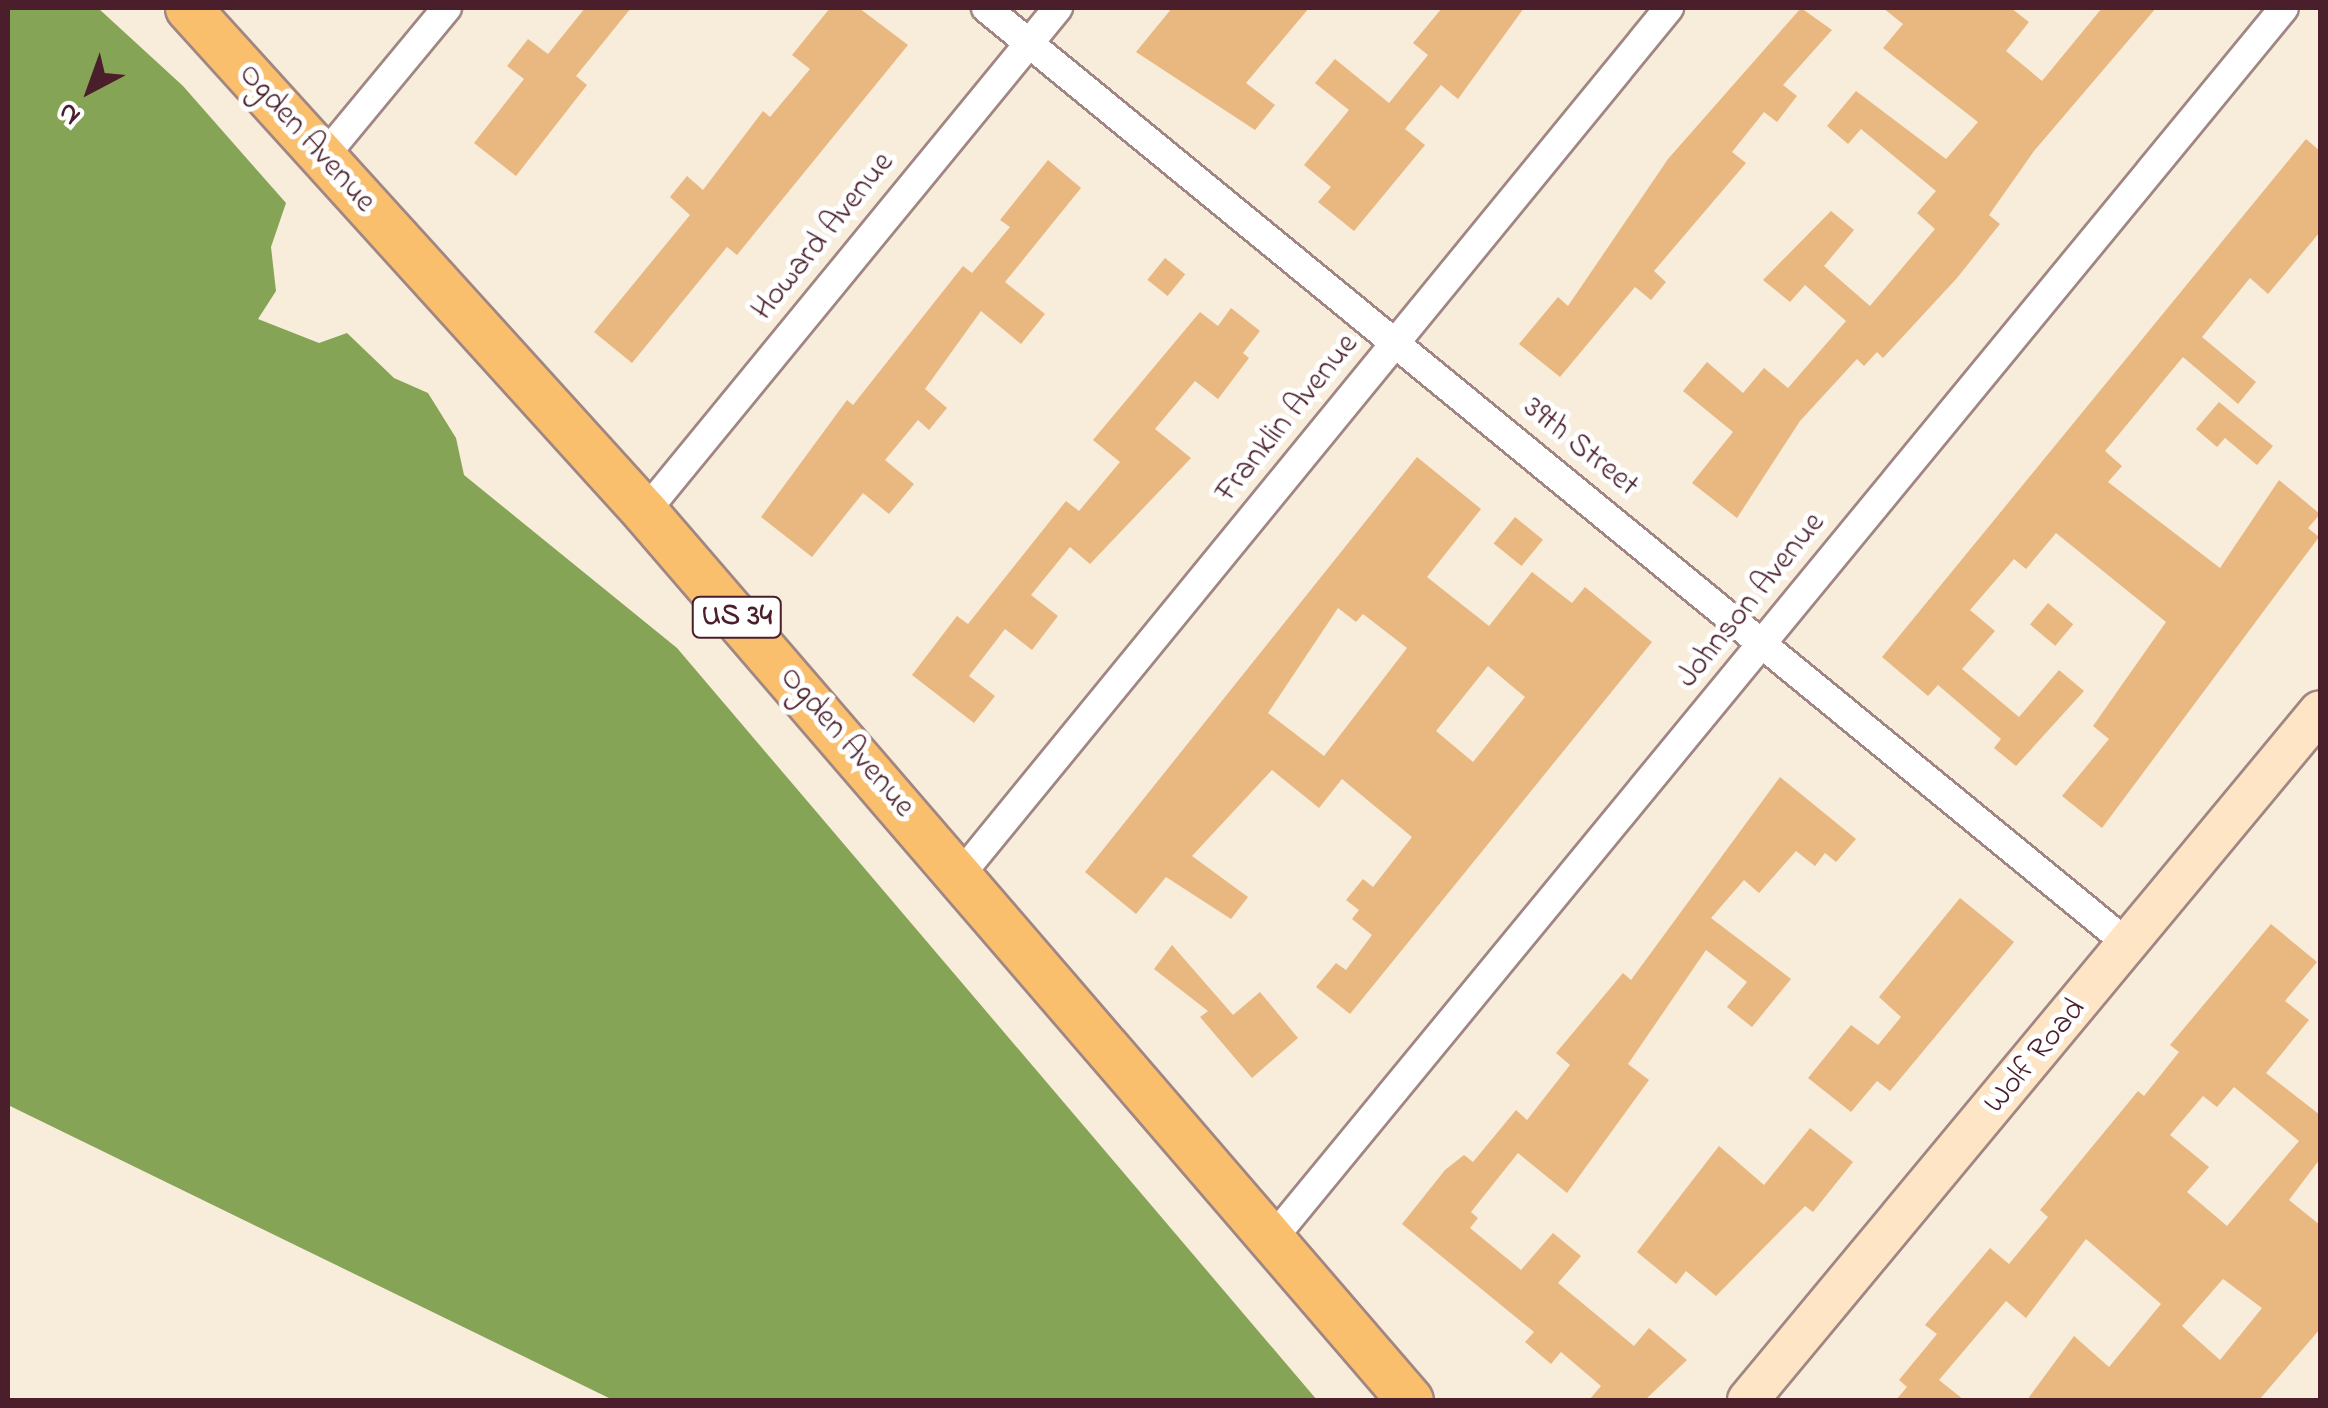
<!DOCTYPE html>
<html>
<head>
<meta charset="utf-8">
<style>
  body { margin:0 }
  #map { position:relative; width:2328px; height:1408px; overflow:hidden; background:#f8ecdb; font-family:"Indie Flower",sans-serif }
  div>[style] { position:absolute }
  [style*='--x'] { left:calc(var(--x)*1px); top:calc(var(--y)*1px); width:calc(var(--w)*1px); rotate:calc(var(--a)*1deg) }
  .forest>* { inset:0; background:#86a456 }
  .building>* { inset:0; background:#e9b881; transform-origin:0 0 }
  .roads { filter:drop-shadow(2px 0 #a18683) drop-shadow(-2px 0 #a18683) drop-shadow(0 2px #a18683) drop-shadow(0 -2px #a18683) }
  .street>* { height:28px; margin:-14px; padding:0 14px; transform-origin:14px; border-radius:14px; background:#fff }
  .secondary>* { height:40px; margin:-20px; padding:0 20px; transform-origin:20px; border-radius:20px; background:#fde5c5 }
  .primary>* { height:45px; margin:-22.5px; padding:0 22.5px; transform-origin:22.5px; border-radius:22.5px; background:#f9bf6d }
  span { translate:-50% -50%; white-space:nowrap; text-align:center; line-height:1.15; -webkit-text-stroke:10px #fff; paint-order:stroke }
  .shield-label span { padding:2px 8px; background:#fff; border:2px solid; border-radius:8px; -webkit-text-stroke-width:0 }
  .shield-label { font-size:30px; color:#4a1f2b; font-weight:700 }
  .street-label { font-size:32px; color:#4a1f2b }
  .frame { position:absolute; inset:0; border:10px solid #4a1f2b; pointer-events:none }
  .north { position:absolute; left:40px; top:40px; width:100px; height:100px; -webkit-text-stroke:8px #fff; paint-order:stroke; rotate:221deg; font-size:28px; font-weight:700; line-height:40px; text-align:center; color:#4a1f2b }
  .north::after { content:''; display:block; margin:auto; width:35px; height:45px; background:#4a1f2b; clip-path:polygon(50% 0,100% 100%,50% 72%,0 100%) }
</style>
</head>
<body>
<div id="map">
  <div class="forest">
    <i style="clip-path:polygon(8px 8px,98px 8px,183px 86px,286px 203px,271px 247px,276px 291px,258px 319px,319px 343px,347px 333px,394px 378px,428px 393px,456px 438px,464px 475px,677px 648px,1317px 1400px,613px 1400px,8px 1105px)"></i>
  </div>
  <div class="building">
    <i style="clip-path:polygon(585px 8px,631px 8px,576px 76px,587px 85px,516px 176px,474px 143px,524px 79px,507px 66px,528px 39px,548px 54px)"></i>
    <i style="clip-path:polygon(830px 8px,859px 8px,908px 45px,737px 255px,727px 247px,632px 363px,594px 332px,690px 215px,670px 197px,687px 176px,703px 190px,763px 111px,770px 117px,810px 69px,792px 55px)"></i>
    <i style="clip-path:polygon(1172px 8px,1309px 8px,1246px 83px,1275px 105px,1255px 130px,1136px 52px)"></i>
    <i style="clip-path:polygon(1442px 8px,1524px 8px,1458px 99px,1441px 85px,1405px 129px,1425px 145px,1354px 231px,1318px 202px,1331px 187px,1304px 165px,1349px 110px,1315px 83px,1335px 59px,1389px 103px,1428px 55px,1413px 43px)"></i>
    <i style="clip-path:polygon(1801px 8px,1832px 30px,1783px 85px,1797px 96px,1777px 122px,1764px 112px,1732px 152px,1746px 163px,1654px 271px,1666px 282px,1651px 300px,1635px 287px,1560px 377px,1519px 344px,1558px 297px,1568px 306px,1668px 159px)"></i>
    <i style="clip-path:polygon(1883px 8px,2011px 8px,2029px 22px,2006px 51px,2042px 81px,2102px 8px,2156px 8px,2034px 151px,1989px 215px,2000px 224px,1957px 278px,1883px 358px,1877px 352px,1864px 366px,1857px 359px,1800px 421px,1737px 518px,1692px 483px,1733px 432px,1683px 391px,1707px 362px,1743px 393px,1764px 368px,1788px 388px,1846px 321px,1805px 285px,1790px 302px,1763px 280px,1831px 211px,1854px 230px,1824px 266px,1870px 306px,1935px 229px,1917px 213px,1936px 191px,1861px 129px,1848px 144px,1827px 126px,1856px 91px,1946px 159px,1978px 122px,1883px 48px,1903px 24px)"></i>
    <i style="clip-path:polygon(2306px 139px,2320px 151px,2320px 232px,2268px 294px,2250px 278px,2202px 337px,2256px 382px,2238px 404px,2183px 357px,2105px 451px,2122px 466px,2108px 482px,2220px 568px,2279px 480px,2320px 514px,2308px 528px,2319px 537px,2102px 828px,2062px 796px,2109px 739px,2093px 726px,2166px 622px,2056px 533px,2026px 569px,2014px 559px,1970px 610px,1995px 631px,1962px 669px,2019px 717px,2059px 670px,2084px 691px,2016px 766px,1994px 748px,2001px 739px,1938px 685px,1928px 696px,1882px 657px)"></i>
    <i style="clip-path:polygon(1048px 160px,1081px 188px,1005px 282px,1045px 314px,1021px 344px,981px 311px,925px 389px,947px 408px,929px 430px,918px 420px,885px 460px,914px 484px,889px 514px,863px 493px,812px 557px,761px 517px,847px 400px,853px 405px,963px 266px,972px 273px,1010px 227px,1000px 220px)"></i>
    <i style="left:1165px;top:258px;width:26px;height:28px;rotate:39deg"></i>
    <i style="clip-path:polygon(1231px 308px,1260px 331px,1243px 353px,1249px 358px,1218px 399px,1195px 381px,1155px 429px,1191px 458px,1090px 564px,1070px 547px,1031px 595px,1058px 616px,1032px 650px,1005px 629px,969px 676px,995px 696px,974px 723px,912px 675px,957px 616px,968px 624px,1066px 501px,1079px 511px,1120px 462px,1093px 440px,1200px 312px,1218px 326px)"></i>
    <i style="clip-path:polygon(2219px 402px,2273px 446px,2257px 465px,2225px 438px,2217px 447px,2196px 429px)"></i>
    <i style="clip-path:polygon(evenodd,1417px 457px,1481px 509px,1427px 577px,1489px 626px,1532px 572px,1572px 603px,1585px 587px,1652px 642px,1350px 1014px,1316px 987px,1336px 963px,1346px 970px,1372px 935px,1352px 919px,1359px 910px,1346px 900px,1363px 879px,1373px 887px,1412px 837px,1342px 779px,1319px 808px,1272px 770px,1192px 856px,1248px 897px,1231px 919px,1166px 877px,1136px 914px,1085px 872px,1417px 457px,1338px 608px,1356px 622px,1363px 614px,1407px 648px,1324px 756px,1268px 713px,1338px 608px,1417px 457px,1488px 666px,1525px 697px,1473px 762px,1436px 731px,1488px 666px)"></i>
    <i style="left:1515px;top:517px;width:36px;height:34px;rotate:39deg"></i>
    <i style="left:2048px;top:603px;width:33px;height:28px;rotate:40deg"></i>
    <i style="clip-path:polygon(1780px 777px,1856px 839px,1836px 862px,1825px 853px,1815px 866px,1796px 851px,1759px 893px,1744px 880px,1711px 918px,1791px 979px,1752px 1027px,1727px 1007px,1747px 982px,1706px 950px,1628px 1064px,1649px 1080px,1567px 1193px,1518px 1153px,1471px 1212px,1478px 1218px,1470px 1228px,1521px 1270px,1553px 1233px,1581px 1256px,1558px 1283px,1634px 1346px,1649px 1328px,1687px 1360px,1645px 1400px,1589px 1400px,1601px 1386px,1561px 1352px,1551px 1364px,1525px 1342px,1534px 1332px,1402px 1224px,1445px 1170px,1464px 1155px,1473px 1162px,1516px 1110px,1527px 1120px,1570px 1065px,1556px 1053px,1623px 973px,1631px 980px)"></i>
    <i style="clip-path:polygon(1960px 898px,2014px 942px,1890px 1091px,1877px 1081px,1851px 1112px,1808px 1078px,1851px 1025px,1878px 1045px,1901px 1017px,1879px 997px)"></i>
    <i style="clip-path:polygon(evenodd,2271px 924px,2317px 962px,2285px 1001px,2309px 1020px,2266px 1073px,2320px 1115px,2320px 1159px,2289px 1200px,2320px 1225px,2320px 1329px,2259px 1400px,2027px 1400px,2074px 1336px,2109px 1367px,2161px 1304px,2086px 1239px,2026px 1318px,2006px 1301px,1939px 1380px,1964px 1400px,1896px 1400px,1907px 1387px,1899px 1380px,1937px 1334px,1925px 1325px,1990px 1248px,2009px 1264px,2048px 1217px,2040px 1210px,2138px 1091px,2144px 1096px,2179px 1052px,2170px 1045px,2271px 924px,2234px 1087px,2299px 1141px,2227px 1226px,2187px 1192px,2209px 1167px,2170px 1135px,2203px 1096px,2217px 1107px,2234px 1087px,2271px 924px,2223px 1279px,2262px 1308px,2220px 1360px,2182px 1326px,2223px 1279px)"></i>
    <i style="clip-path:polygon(1172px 945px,1233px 1015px,1260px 992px,1298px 1038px,1252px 1078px,1200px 1017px,1208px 1011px,1154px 969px)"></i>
    <i style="clip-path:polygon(1810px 1128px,1853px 1162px,1813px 1212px,1805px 1206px,1716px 1296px,1686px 1271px,1676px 1284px,1637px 1252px,1719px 1146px,1764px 1185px)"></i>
  </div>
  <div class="roads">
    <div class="street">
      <i style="--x:986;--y:8;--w:1478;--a:39.34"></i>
      <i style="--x:322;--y:159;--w:196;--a:-50.4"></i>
      <i style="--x:645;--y:512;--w:652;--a:-50.67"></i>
      <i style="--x:961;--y:874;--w:1119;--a:-50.73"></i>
      <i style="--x:1273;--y:1238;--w:1592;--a:-50.58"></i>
    </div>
    <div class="secondary">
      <i style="--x:1748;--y:1400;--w:895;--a:-50.3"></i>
    </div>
    <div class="primary">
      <i style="--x:188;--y:8;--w:680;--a:47.8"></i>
      <i style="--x:645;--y:512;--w:1172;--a:49.26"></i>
    </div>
  </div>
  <div class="shield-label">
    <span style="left:737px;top:617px">US 34</span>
  </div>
  <div class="street-label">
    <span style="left:306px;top:139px;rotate:48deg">Ogden Avenue</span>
    <span style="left:824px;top:237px;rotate:-51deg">Howard Avenue</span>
    <span style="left:1288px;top:419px;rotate:-51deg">Franklin Avenue</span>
    <span style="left:1580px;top:448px;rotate:39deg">39th Street</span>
    <span style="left:1752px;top:601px;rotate:-51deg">Johnson Avenue</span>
    <span style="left:846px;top:743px;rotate:49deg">Ogden Avenue</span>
    <span style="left:2036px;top:1057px;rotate:-50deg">Wolf Road</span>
  </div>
  <div class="frame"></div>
  <div class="north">N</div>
</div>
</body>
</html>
